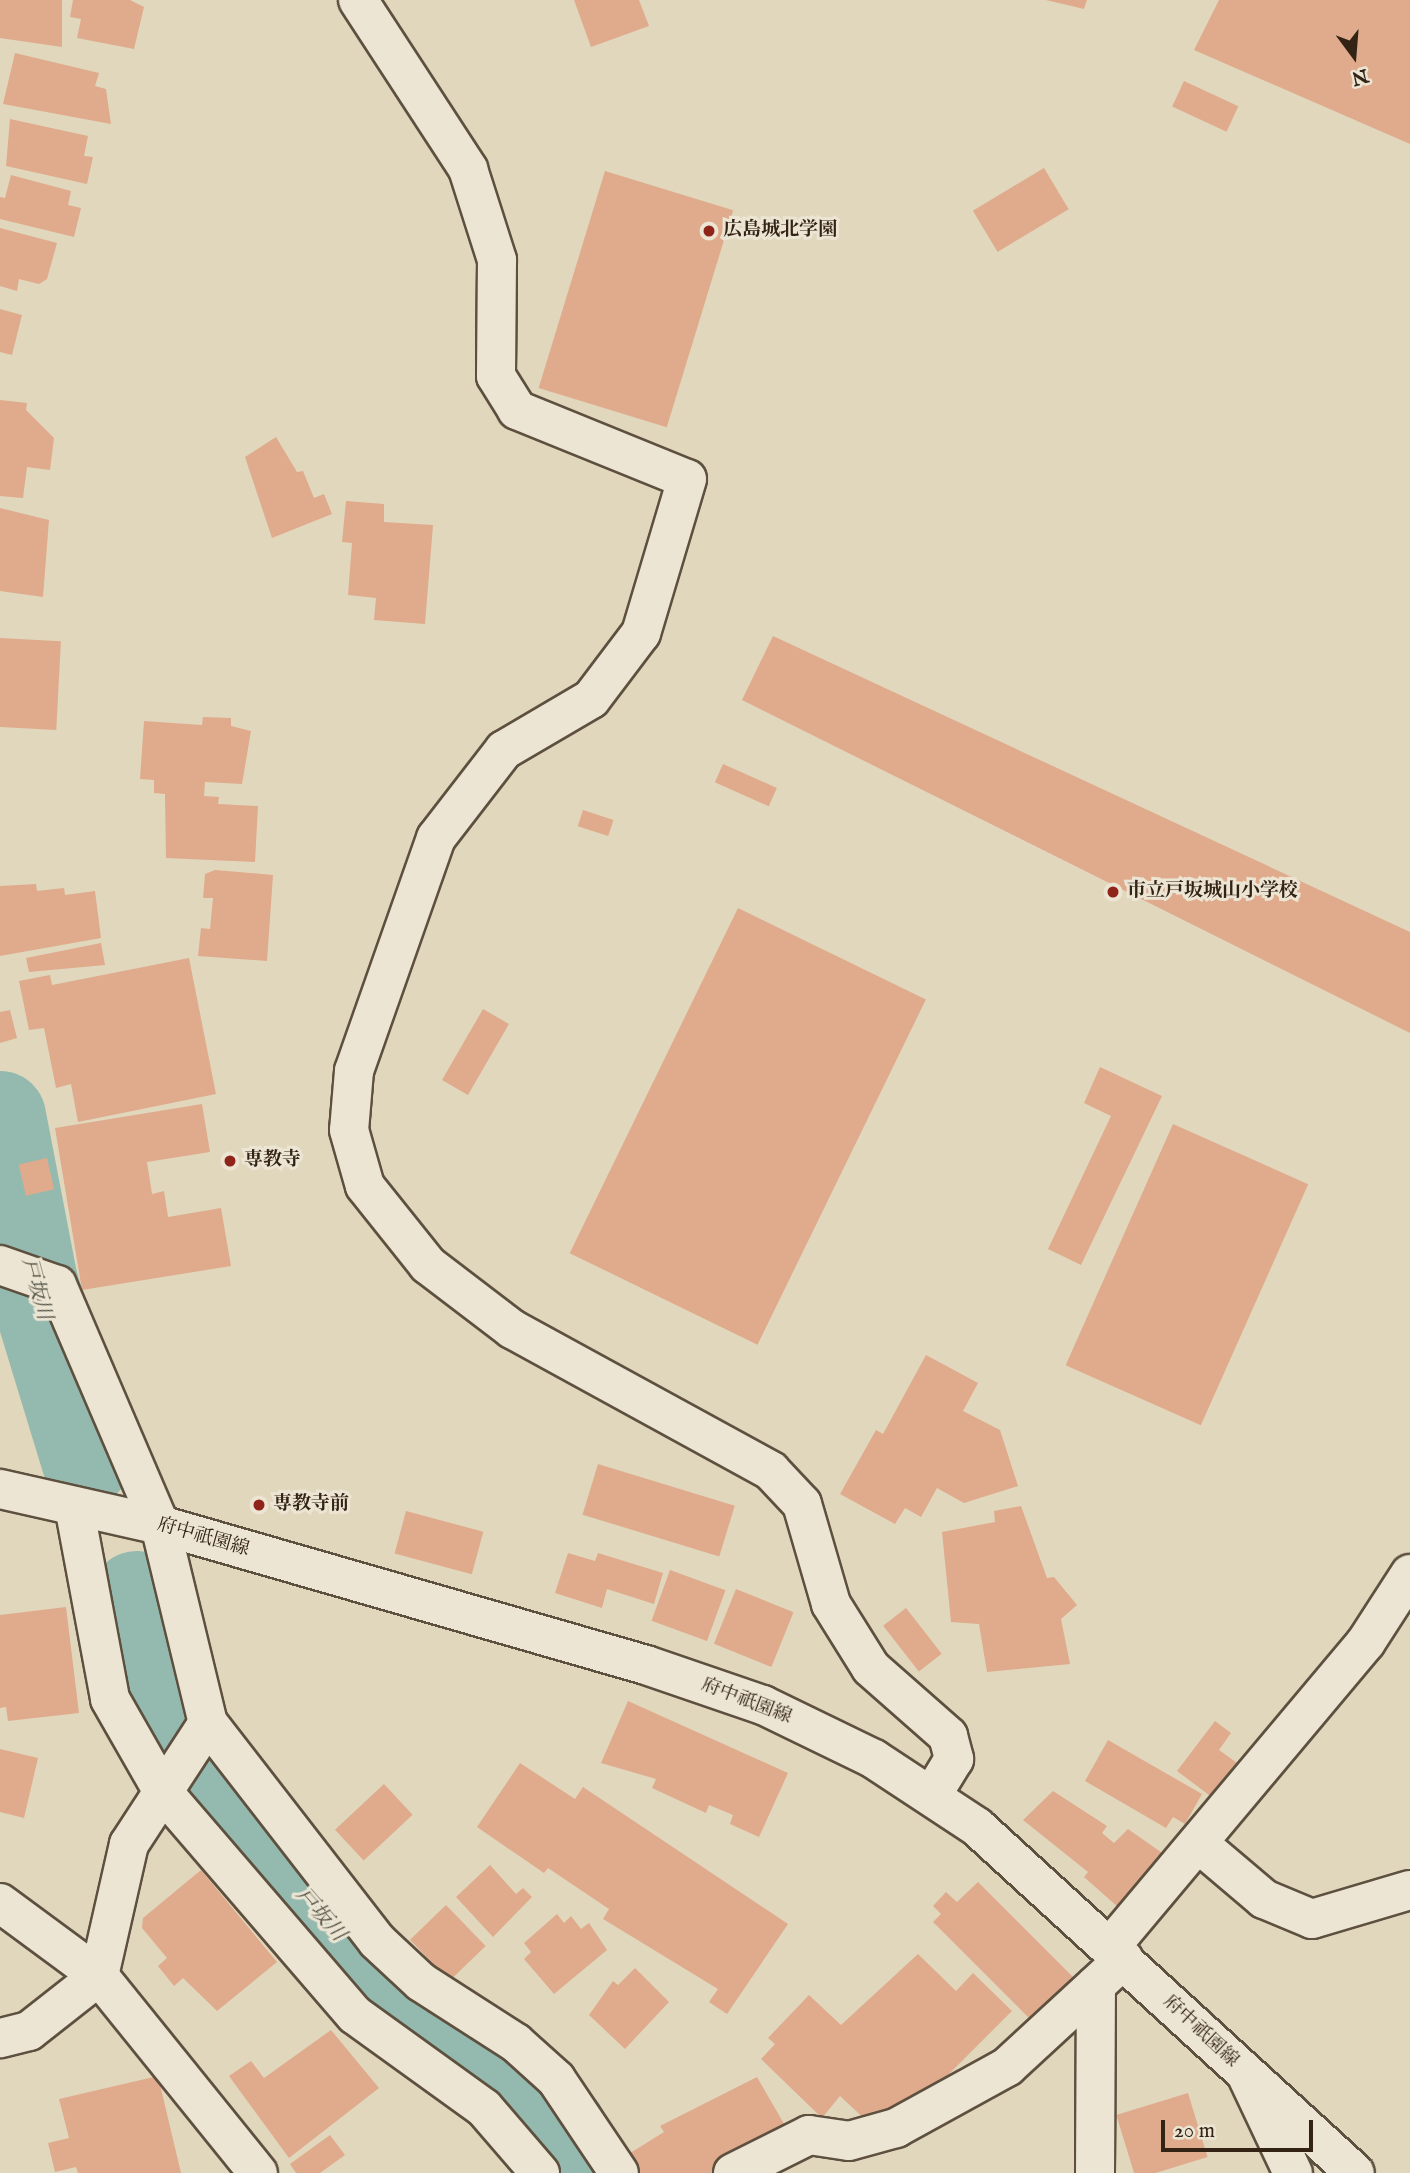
<!DOCTYPE html>
<html>
<head>
<meta charset="utf-8">
<style>
  body { margin:0 }
  #map { position:relative; width:1410px; height:2173px; overflow:hidden; background:#e1d7bd; font-family:"IM FELL English","Noto Serif JP",serif }
  div>[style] { position:absolute }
  [style*='--x'] { left:calc(var(--x)*1px); top:calc(var(--y)*1px); width:calc(var(--w)*1px); rotate:calc(var(--a)*1deg) }
  .river>* { height:91px; margin:-45.5px; padding:0 45.5px; transform-origin:45.5px; border-radius:45.5px; background:#94baaf }
  .building>* { inset:0; background:#dfab8c; transform-origin:0 0 }
  .roads { filter:drop-shadow(2px 0 #5e503f) drop-shadow(-2px 0 #5e503f) drop-shadow(0 2px #5e503f) drop-shadow(0 -2px #5e503f) }
  .minor>* { height:38px; margin:-19px; padding:0 19px; transform-origin:19px; border-radius:19px; background:#ece5d4 }
  .secondary>* { height:38px; margin:-19px; padding:0 19px; transform-origin:19px; border-radius:19px; background:#ece5d4 }
  .dots>* { width:19px; height:19px; translate:-50% -50%; box-sizing:border-box; border:4px solid #ece5d4; border-radius:50% }
  span { translate:-50% -50%; white-space:nowrap; text-align:center; line-height:1.15; -webkit-text-stroke:6px #ece5d4; paint-order:stroke }
  .poi-label { font-size:19px; color:#332315; font-weight:700 }
  .left { translate:0 -50%; text-align:left }
  .street-label { font-size:19px; color:#332315 }
  .water-label { font-size:21px; color:#505043; font-style:italic }
  .north { position:absolute; left:1319px; top:21px; width:70px; height:70px; -webkit-text-stroke:5px #ece5d4; paint-order:stroke; rotate:164deg; font-size:19px; font-weight:700; line-height:28px; text-align:center; color:#332315 }
  .north::after { content:''; display:block; margin:auto; width:24px; height:32px; background:#332315; clip-path:polygon(50% 0,100% 100%,50% 72%,0 100%) }
  .scale { position:absolute; left:1161px; top:2120px; width:152px; height:32px; box-sizing:border-box; border:4px solid #332315; border-top:0; padding-left:9px; font-size:21px; line-height:24px; white-space:nowrap; color:#332315; -webkit-text-stroke:5px #ece5d4; paint-order:stroke }
</style>
</head>
<body>
<div id="map">
  <div class="river">
    <i style="--x:0;--y:1116;--w:169;--a:79.1"></i>
    <i style="--x:32;--y:1282;--w:185;--a:73"></i>
    <i style="--x:136;--y:1596;--w:172;--a:70"></i>
    <i style="--x:195;--y:1758;--w:298;--a:50.4"></i>
    <i style="--x:385;--y:1988;--w:226;--a:38.7"></i>
    <i style="--x:561;--y:2129;--w:50;--a:62.4"></i>
  </div>
  <div class="building">
    <i style="clip-path:polygon(0 0,62px 0,62px 47px,0 38px)"></i>
    <i style="clip-path:polygon(73px 0,130px 0,144px 7px,134px 49px,77px 38px,81px 19px,70px 17px)"></i>
    <i style="clip-path:polygon(574px 0,639px 0,649px 26px,591px 47px)"></i>
    <i style="clip-path:polygon(1046px 0,1087px 0,1084px 9px)"></i>
    <i style="clip-path:polygon(1219px 0,1410px 0,1410px 144px,1194px 50px)"></i>
    <i style="clip-path:polygon(15px 53px,99px 73px,95px 86px,106px 89px,111px 124px,3px 104px)"></i>
    <i style="left:1184px;top:81px;width:60px;height:28px;rotate:25deg"></i>
    <i style="clip-path:polygon(10px 119px,88px 136px,84px 156px,93px 157px,87px 184px,6px 166px)"></i>
    <i style="left:1044px;top:168px;width:48px;height:83px;rotate:59deg"></i>
    <i style="left:605px;top:171px;width:134px;height:227px;rotate:17deg"></i>
    <i style="clip-path:polygon(11px 175px,71px 191px,68px 205px,81px 208px,74px 237px,0 219px,0 197px,5px 198px)"></i>
    <i style="clip-path:polygon(0 228px,57px 243px,47px 279px,39px 284px,19px 279px,17px 291px,0 286px)"></i>
    <i style="clip-path:polygon(0 309px,22px 315px,12px 355px,0 352px)"></i>
    <i style="clip-path:polygon(0 400px,27px 403px,26px 410px,54px 438px,50px 470px,27px 467px,23px 498px,0 496px)"></i>
    <i style="clip-path:polygon(276px 437px,297px 472px,303px 471px,314px 498px,324px 494px,332px 514px,272px 538px,245px 457px)"></i>
    <i style="clip-path:polygon(346px 501px,384px 504px,384px 522px,433px 525px,425px 624px,374px 620px,376px 598px,348px 595px,352px 543px,342px 542px)"></i>
    <i style="clip-path:polygon(0 508px,49px 520px,43px 597px,0 591px)"></i>
    <i style="clip-path:polygon(773px 636px,1410px 932px,1410px 1033px,742px 700px)"></i>
    <i style="left:0;top:638px;width:61px;height:89px;rotate:3deg"></i>
    <i style="clip-path:polygon(203px 717px,231px 718px,231px 726px,251px 731px,242px 784px,205px 782px,204px 796px,219px 797px,218px 804px,258px 806px,255px 862px,166px 858px,165px 794px,154px 793px,154px 780px,140px 779px,144px 721px,202px 725px)"></i>
    <i style="left:723px;top:764px;width:59px;height:20px;rotate:24deg"></i>
    <i style="left:583px;top:810px;width:32px;height:17px;rotate:18deg"></i>
    <i style="clip-path:polygon(215px 870px,273px 875px,267px 961px,198px 956px,201px 928px,210px 929px,213px 898px,203px 898px,205px 874px)"></i>
    <i style="clip-path:polygon(36px 884px,37px 891px,64px 888px,65px 895px,95px 891px,101px 938px,0 956px,0 886px)"></i>
    <i style="left:738px;top:908px;width:209px;height:384px;rotate:26deg"></i>
    <i style="clip-path:polygon(101px 943px,105px 965px,29px 972px,26px 958px)"></i>
    <i style="clip-path:polygon(189px 958px,216px 1094px,78px 1122px,71px 1084px,56px 1088px,44px 1028px,29px 1030px,19px 981px,50px 975px,52px 985px)"></i>
    <i style="left:483px;top:1009px;width:30px;height:82px;rotate:30deg"></i>
    <i style="clip-path:polygon(10px 1010px,17px 1038px,0 1043px,0 1012px)"></i>
    <i style="clip-path:polygon(1100px 1067px,1162px 1096px,1081px 1265px,1048px 1249px,1111px 1116px,1084px 1103px)"></i>
    <i style="clip-path:polygon(202px 1104px,210px 1152px,147px 1162px,152px 1194px,164px 1191px,168px 1217px,221px 1208px,231px 1266px,82px 1290px,55px 1128px)"></i>
    <i style="left:1173px;top:1124px;width:148px;height:264px;rotate:24deg"></i>
    <i style="left:47px;top:1158px;width:32px;height:29px;rotate:77deg"></i>
    <i style="clip-path:polygon(926px 1355px,978px 1383px,963px 1411px,1000px 1430px,1018px 1486px,964px 1503px,937px 1488px,921px 1517px,905px 1508px,895px 1524px,840px 1494px,876px 1430px,883px 1434px)"></i>
    <i style="left:598px;top:1464px;width:143px;height:53px;rotate:17deg"></i>
    <i style="clip-path:polygon(1021px 1506px,1047px 1578px,1054px 1577px,1077px 1605px,1061px 1619px,1070px 1664px,987px 1672px,979px 1624px,951px 1622px,942px 1532px,995px 1522px,994px 1511px)"></i>
    <i style="left:406px;top:1511px;width:80px;height:44px;rotate:15deg"></i>
    <i style="clip-path:polygon(568px 1553px,595px 1561px,598px 1553px,663px 1573px,654px 1604px,607px 1589px,602px 1608px,555px 1593px)"></i>
    <i style="left:670px;top:1570px;width:59px;height:54px;rotate:20deg"></i>
    <i style="left:736px;top:1589px;width:62px;height:59px;rotate:22deg"></i>
    <i style="clip-path:polygon(66px 1607px,79px 1713px,8px 1721px,6px 1707px,0 1708px,0 1615px)"></i>
    <i style="left:906px;top:1608px;width:58px;height:29px;rotate:52deg"></i>
    <i style="clip-path:polygon(628px 1701px,788px 1773px,759px 1837px,730px 1824px,733px 1815px,709px 1805px,706px 1813px,652px 1788px,656px 1779px,601px 1763px)"></i>
    <i style="clip-path:polygon(1215px 1721px,1231px 1733px,1219px 1750px,1247px 1770px,1221px 1804px,1177px 1771px)"></i>
    <i style="clip-path:polygon(1108px 1740px,1202px 1794px,1185px 1824px,1173px 1817px,1166px 1828px,1085px 1781px)"></i>
    <i style="clip-path:polygon(0 1749px,38px 1758px,24px 1818px,0 1812px)"></i>
    <i style="clip-path:polygon(520px 1763px,575px 1799px,583px 1787px,788px 1924px,727px 2014px,709px 2002px,718px 1989px,603px 1919px,609px 1909px,548px 1868px,544px 1873px,477px 1827px)"></i>
    <i style="left:384px;top:1784px;width:42px;height:67px;rotate:47deg"></i>
    <i style="clip-path:polygon(1053px 1791px,1107px 1826px,1102px 1833px,1114px 1843px,1128px 1829px,1175px 1862px,1127px 1915px,1084px 1877px,1088px 1872px,1023px 1820px)"></i>
    <i style="clip-path:polygon(490px 1865px,516px 1894px,523px 1888px,532px 1897px,493px 1937px,456px 1897px)"></i>
    <i style="clip-path:polygon(201px 1870px,277px 1962px,217px 2011px,183px 1978px,174px 1986px,158px 1966px,167px 1958px,142px 1928px,143px 1918px)"></i>
    <i style="clip-path:polygon(978px 1882px,1077px 1981px,1034px 2023px,933px 1922px,941px 1914px,933px 1906px,946px 1892px,957px 1902px)"></i>
    <i style="left:446px;top:1905px;width:57px;height:50px;rotate:46deg"></i>
    <i style="clip-path:polygon(557px 1914px,564px 1923px,571px 1916px,581px 1929px,589px 1923px,607px 1950px,554px 1994px,524px 1959px,531px 1952px,524px 1943px)"></i>
    <i style="clip-path:polygon(918px 1954px,956px 1991px,973px 1973px,1012px 2011px,885px 2138px,840px 2096px,822px 2118px,761px 2059px,775px 2044px,768px 2038px,809px 1995px,841px 2025px)"></i>
    <i style="clip-path:polygon(635px 1968px,669px 2002px,625px 2049px,589px 2015px,613px 1981px,618px 1985px)"></i>
    <i style="clip-path:polygon(331px 2030px,379px 2088px,289px 2158px,229px 2076px,251px 2061px,264px 2078px)"></i>
    <i style="clip-path:polygon(158px 2076px,181px 2173px,78px 2173px,76px 2167px,55px 2172px,48px 2143px,69px 2138px,59px 2099px)"></i>
    <i style="clip-path:polygon(757px 2077px,787px 2129px,712px 2173px,637px 2173px,627px 2155px,664px 2132px,660px 2126px)"></i>
    <i style="left:1188px;top:2093px;width:67px;height:75px;rotate:73deg"></i>
    <i style="clip-path:polygon(330px 2135px,345px 2155px,320px 2173px,296px 2173px,290px 2164px)"></i>
  </div>
  <div class="roads">
    <div class="minor">
      <i style="--x:358;--y:0;--w:202;--a:56.9"></i>
      <i style="--x:468;--y:169;--w:96;--a:72.3"></i>
      <i style="--x:497;--y:260;--w:116;--a:90.5"></i>
      <i style="--x:496;--y:376;--w:40;--a:58"></i>
      <i style="--x:517;--y:410;--w:183;--a:22.1"></i>
      <i style="--x:687;--y:479;--w:161;--a:106.6"></i>
      <i style="--x:641;--y:633;--w:83;--a:127.1"></i>
      <i style="--x:591;--y:699;--w:101;--a:149.6"></i>
      <i style="--x:504;--y:750;--w:111;--a:127.7"></i>
      <i style="--x:436;--y:838;--w:247;--a:109.4"></i>
      <i style="--x:354;--y:1071;--w:59;--a:94.8"></i>
      <i style="--x:349;--y:1130;--w:58;--a:74.1"></i>
      <i style="--x:365;--y:1186;--w:101;--a:51.4"></i>
      <i style="--x:428;--y:1265;--w:106;--a:37.3"></i>
      <i style="--x:512;--y:1329;--w:295;--a:28.7"></i>
      <i style="--x:771;--y:1471;--w:45;--a:46.8"></i>
      <i style="--x:802;--y:1504;--w:104;--a:73.8"></i>
      <i style="--x:831;--y:1604;--w:75;--a:58"></i>
      <i style="--x:871;--y:1668;--w:103;--a:41.4"></i>
      <i style="--x:948;--y:1736;--w:24;--a:75"></i>
      <i style="--x:954;--y:1759;--w:42;--a:121.4"></i>
      <i style="--x:0;--y:1265;--w:60;--a:19.3"></i>
      <i style="--x:57;--y:1285;--w:261;--a:66.8"></i>
      <i style="--x:160;--y:1525;--w:204;--a:76.4"></i>
      <i style="--x:208;--y:1723;--w:145;--a:123.1"></i>
      <i style="--x:129;--y:1844;--w:135;--a:102.8"></i>
      <i style="--x:99;--y:1976;--w:89;--a:141.8"></i>
      <i style="--x:29;--y:2031;--w:30;--a:166"></i>
      <i style="--x:74;--y:1506;--w:196;--a:79.4"></i>
      <i style="--x:110;--y:1699;--w:107;--a:60.3"></i>
      <i style="--x:163;--y:1792;--w:294;--a:49.3"></i>
      <i style="--x:355;--y:2015;--w:159;--a:35.8"></i>
      <i style="--x:484;--y:2108;--w:86;--a:49.3"></i>
      <i style="--x:208;--y:1723;--w:276;--a:52.2"></i>
      <i style="--x:377;--y:1941;--w:60;--a:43"></i>
      <i style="--x:421;--y:1982;--w:113;--a:32.7"></i>
      <i style="--x:516;--y:2043;--w:54;--a:42"></i>
      <i style="--x:556;--y:2079;--w:113;--a:56.2"></i>
      <i style="--x:1198;--y:1843;--w:87;--a:40.3"></i>
      <i style="--x:1264;--y:1899;--w:52;--a:22.6"></i>
      <i style="--x:1312;--y:1919;--w:102;--a:-16.5"></i>
      <i style="--x:0;--y:1903;--w:123;--a:36.4"></i>
      <i style="--x:99;--y:1976;--w:253;--a:51.1"></i>
      <i style="--x:1111;--y:1946;--w:397;--a:-50"></i>
      <i style="--x:1366;--y:1642;--w:81;--a:-57.1"></i>
      <i style="--x:1248;--y:2078;--w:105;--a:64.7"></i>
      <i style="--x:733;--y:2173;--w:85;--a:-26.6"></i>
      <i style="--x:809;--y:2135;--w:40;--a:8.5"></i>
      <i style="--x:849;--y:2141;--w:49;--a:-15.5"></i>
      <i style="--x:896;--y:2128;--w:127;--a:-28.8"></i>
      <i style="--x:1007;--y:2067;--w:159;--a:-42.7"></i>
      <i style="--x:1095;--y:2173;--w:188;--a:-89.7"></i>
    </div>
    <div class="secondary">
      <i style="--x:0;--y:1489;--w:164;--a:12.7"></i>
      <i style="--x:160;--y:1525;--w:506;--a:16.07"></i>
      <i style="--x:646;--y:1665;--w:124;--a:18.9"></i>
      <i style="--x:763;--y:1705;--w:123;--a:25.9"></i>
      <i style="--x:874;--y:1759;--w:123;--a:33.4"></i>
      <i style="--x:977;--y:1827;--w:512;--a:42.47"></i>
    </div>
  </div>
  <div class="dots">
    <i style="left:709px;top:231px;background:#8f2418"></i>
    <i style="left:1113px;top:892px;background:#8f2418"></i>
    <i style="left:230px;top:1161px;background:#8f2418"></i>
    <i style="left:259px;top:1505px;background:#8f2418"></i>
  </div>
  <div class="poi-label">
    <span class="left" style="left:723px;top:231px">広島城北学園</span>
    <span class="left" style="left:1127px;top:892px">市立戸坂城山小学校</span>
    <span class="left" style="left:244px;top:1161px">専教寺</span>
    <span class="left" style="left:273px;top:1505px">専教寺前</span>
  </div>
  <div class="street-label">
    <span style="left:203px;top:1538px;rotate:16deg">府中祇園線</span>
    <span style="left:746px;top:1702px;rotate:21deg">府中祇園線</span>
    <span style="left:1200px;top:2032px;rotate:43deg">府中祇園線</span>
  </div>
  <div class="water-label">
    <span style="left:36px;top:1289px;rotate:75deg">戸坂川</span>
    <span style="left:320px;top:1915px;rotate:49deg">戸坂川</span>
  </div>
  <div class="north">N</div>
  <div class="scale">20 m</div>
</div>
</body>
</html>
